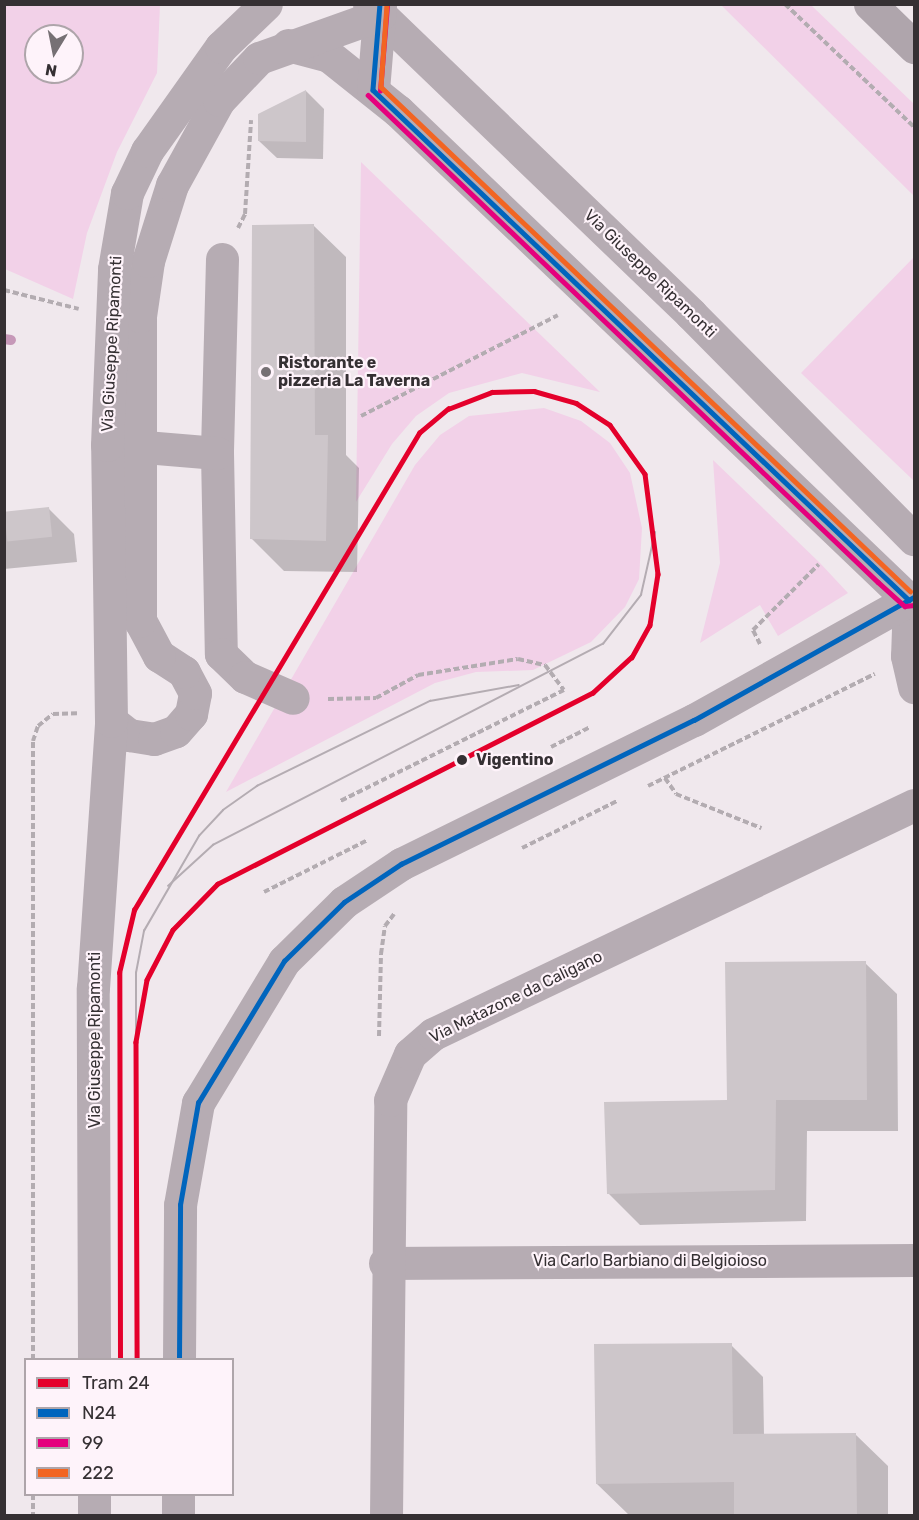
<!DOCTYPE html>
<html>
<head>
<meta charset="utf-8">
<style>
  body { margin:0 }
  #map { position:relative; width:919px; height:1520px; overflow:hidden; background:#f0e8ed; font-family:Rubik,sans-serif }
  div>[style] { position:absolute }
  [style*='--x'] { left:calc(var(--x)*1px); top:calc(var(--y)*1px); width:calc(var(--w)*1px); rotate:calc(var(--a)*1deg) }
  .green>* { inset:0; background:#f2d1e8 }
  .shadow>* { inset:0; background:#0003 }
  .stream>* { height:10px; margin:-5px; padding:0 5px; transform-origin:5px; border-radius:5px; background:#c698b8 }
  .building>* { inset:0; background:#cdc6ca; transform-origin:0 0 }
  .path>* { height:4px; margin-top:-2px; transform-origin:0; background:repeating-linear-gradient(90deg,#b3acb1 0 6px,transparent 0 9px) }
  .minor>* { height:33px; margin:-16.5px; padding:0 16.5px; transform-origin:16.5px; border-radius:16.5px; background:#b6acb3 }
  .major>* { height:33px; margin:-16.5px; padding:0 16.5px; transform-origin:16.5px; border-radius:16.5px; background:#afa5ac }
  .tram>* { height:1.5px; margin:-0.75px; padding:0 0.75px; transform-origin:0.75px; border-radius:0.75px; background:#b4acb2 }
  .bus-1>* { height:4.5px; margin:-2.25px; padding:0 2.25px; transform-origin:2.25px; border-radius:2.25px; background:#0065bd }
  .bus-2>* { height:4.5px; margin:-2.25px; padding:0 2.25px; transform-origin:2.25px; border-radius:2.25px; background:#e5007d }
  .bus-3>* { height:4.5px; margin:-2.25px; padding:0 2.25px; transform-origin:2.25px; border-radius:2.25px; background:#f26522 }
  .tram-1>* { height:4.5px; margin:-2.25px; padding:0 2.25px; transform-origin:2.25px; border-radius:2.25px; background:#e4002b }
  .dots>* { width:16px; height:16px; translate:-50% -50%; box-sizing:border-box; border:3px solid #fef3fa; border-radius:50% }
  span { translate:-50% -50%; white-space:nowrap; text-align:center; line-height:1.15; -webkit-text-stroke:4.5px #fef3fa; paint-order:stroke }
  .street-label { font-size:16px; color:#353033 }
  .poi-label { font-size:16px; color:#353033; font-weight:700 }
  .left { translate:0 -50%; text-align:left }
  .stop-label { font-size:16px; color:#353033; font-weight:700 }
  .frame { position:absolute; inset:0; border:6px solid #353033; pointer-events:none }
  .legend { position:absolute; left:24px; top:1358px; width:210px; height:138px; box-sizing:border-box; background:#fef3fa; border:2px solid #aea5aa; margin:0; padding:8px 10px; list-style:none; font-size:18px; color:#353033 }
  .legend li { display:flex; align-items:center; gap:12px; height:30px }
  .legend b { width:30px; border:2px solid #aea5aa }
  .north { position:absolute; left:24px; top:24px; width:60px; height:60px; box-sizing:border-box; background:#fef3fa; border:2px solid #aea5aa; border-radius:50%; rotate:190deg; font-size:16px; font-weight:700; line-height:24px; text-align:center; color:#353033 }
  .north::after { content:''; display:block; margin:auto; width:21px; height:27px; background:#767074; clip-path:polygon(50% 0,100% 100%,50% 72%,0 100%) }
</style>
</head>
<body>
<div id="map">
  <div class="green">
    <i style="clip-path:polygon(evenodd,5px 4px,160px 5px,157px 73px,117px 152px,87px 233px,73px 299px,5px 269px,5px 4px,36px 36px,72px 36px,72px 72px,36px 72px,36px 36px)"></i>
    <i style="clip-path:polygon(721px 5px,811px 5px,914px 104px,914px 196px)"></i>
    <i style="clip-path:polygon(361px 162px,600px 392px,522px 373px,449px 393px,416px 416px,392px 444px,356px 502px)"></i>
    <i style="clip-path:polygon(914px 257px,914px 481px,801px 373px)"></i>
    <i style="clip-path:polygon(544px 408px,581px 421px,610px 443px,630px 473px,642px 528px,639px 579px,625px 607px,591px 642px,533px 670px,476px 672px,435px 683px,226px 792px,415px 465px,440px 435px,469px 416px)"></i>
    <i style="clip-path:polygon(713px 460px,820px 563px,848px 593px,778px 636px,760px 605px,700px 643px,720px 563px)"></i>
  </div>
  <div class="shadow">
    <i style="clip-path:polygon(306px 91px,324px 109px,323px 159px,277px 158px,259px 141px,259px 115px)"></i>
    <i style="clip-path:polygon(314px 226px,346px 257px,346px 455px,359px 468px,357px 572px,284px 571px,252px 539px)"></i>
    <i style="clip-path:polygon(49px 509px,74px 534px,77px 562px,4px 569px,4px 513px)"></i>
    <i style="clip-path:polygon(865px 963px,897px 994px,898px 1131px,807px 1131px,806px 1221px,640px 1225px,608px 1193px,728px 1102px)"></i>
    <i style="clip-path:polygon(731px 1345px,763px 1377px,764px 1435px,856px 1435px,888px 1466px,888px 1516px,629px 1515px,597px 1484px)"></i>
  </div>
  <div class="stream">
    <i style="--x:4;--y:339;--w:7;--a:8"></i>
  </div>
  <div class="building">
    <i style="clip-path:polygon(306px 90px,306px 142px,258px 141px,258px 114px)"></i>
    <i style="clip-path:polygon(314px 224px,315px 435px,328px 435px,326px 541px,250px 539px,252px 225px)"></i>
    <i style="left:49px;top:507px;width:30px;height:45px;rotate:84deg"></i>
    <i style="clip-path:polygon(866px 961px,867px 1100px,776px 1100px,775px 1190px,607px 1194px,604px 1102px,727px 1100px,725px 962px)"></i>
    <i style="clip-path:polygon(732px 1343px,733px 1434px,856px 1433px,857px 1515px,734px 1515px,734px 1482px,596px 1484px,594px 1344px)"></i>
  </div>
  <div class="path">
    <i style="--x:785;--y:4;--w:178;--a:43.6"></i>
    <i style="--x:238;--y:228;--w:16;--a:-63"></i>
    <i style="--x:245;--y:214;--w:94;--a:-86.3"></i>
    <i style="--x:4;--y:290;--w:77;--a:14.2"></i>
    <i style="--x:361;--y:416;--w:221;--a:-27.1"></i>
    <i style="--x:760;--y:644;--w:16;--a:-117"></i>
    <i style="--x:753;--y:630;--w:93;--a:-45"></i>
    <i style="--x:328;--y:699;--w:48;--a:-1.2"></i>
    <i style="--x:376;--y:698;--w:48;--a:-28.7"></i>
    <i style="--x:418;--y:675;--w:101;--a:-9.1"></i>
    <i style="--x:518;--y:659;--w:28;--a:13"></i>
    <i style="--x:545;--y:665;--w:31;--a:53"></i>
    <i style="--x:564;--y:690;--w:250;--a:153.6"></i>
    <i style="--x:551;--y:747;--w:44;--a:-27.1"></i>
    <i style="--x:665;--y:778;--w:19;--a:55"></i>
    <i style="--x:676;--y:794;--w:92;--a:21.8"></i>
    <i style="--x:648;--y:786;--w:253;--a:-26.3"></i>
    <i style="--x:522;--y:848;--w:106;--a:-26.3"></i>
    <i style="--x:264;--y:892;--w:116;--a:-26.6"></i>
    <i style="--x:379;--y:1036;--w:82;--a:-88.6"></i>
    <i style="--x:381;--y:954;--w:28;--a:-82"></i>
    <i style="--x:385;--y:926;--w:15;--a:-53"></i>
    <i style="--x:33;--y:1360;--w:619;--a:-90"></i>
    <i style="--x:33;--y:741;--w:16;--a:-72"></i>
    <i style="--x:38;--y:726;--w:19;--a:-39"></i>
    <i style="--x:53;--y:714;--w:24;--a:-2"></i>
    <i style="--x:33;--y:1494;--w:22;--a:90"></i>
  </div>
  <div class="minor">
    <i style="--x:369;--y:4;--w:447;--a:43.9"></i>
    <i style="--x:691;--y:314;--w:317;--a:45.3"></i>
    <i style="--x:288;--y:45;--w:42;--a:15"></i>
    <i style="--x:329;--y:56;--w:88;--a:38.6"></i>
    <i style="--x:398;--y:111;--w:707;--a:43.74"></i>
    <i style="--x:373;--y:90;--w:86;--a:-85.3"></i>
    <i style="--x:222;--y:259;--w:194;--a:91.5"></i>
    <i style="--x:217;--y:453;--w:201;--a:88.9"></i>
    <i style="--x:221;--y:654;--w:33;--a:44"></i>
    <i style="--x:245;--y:677;--w:52;--a:23.6"></i>
    <i style="--x:121;--y:445;--w:96;--a:4.8"></i>
    <i style="--x:909;--y:600;--w:56;--a:92"></i>
    <i style="--x:907;--y:656;--w:32;--a:77"></i>
    <i style="--x:111;--y:721;--w:23;--a:38"></i>
    <i style="--x:129;--y:735;--w:25;--a:9"></i>
    <i style="--x:154;--y:739;--w:23;--a:-20"></i>
    <i style="--x:176;--y:731;--w:23;--a:-49"></i>
    <i style="--x:191;--y:714;--w:21;--a:-79"></i>
    <i style="--x:195;--y:693;--w:24;--a:-118"></i>
    <i style="--x:184;--y:672;--w:30;--a:-147"></i>
    <i style="--x:159;--y:656;--w:40;--a:-118"></i>
    <i style="--x:140;--y:621;--w:305;--a:-90"></i>
    <i style="--x:140;--y:316;--w:56;--a:-81.7"></i>
    <i style="--x:148;--y:261;--w:80;--a:-72.5"></i>
    <i style="--x:172;--y:185;--w:97;--a:-61.1"></i>
    <i style="--x:219;--y:100;--w:58;--a:-46.4"></i>
    <i style="--x:259;--y:58;--w:128;--a:-19.6"></i>
    <i style="--x:385;--y:1263;--w:529;--a:-0.32"></i>
    <i style="--x:94;--y:1360;--w:372;--a:-90.2"></i>
    <i style="--x:93;--y:988;--w:268;--a:-86.1"></i>
    <i style="--x:111;--y:721;--w:276;--a:-90.8"></i>
    <i style="--x:107;--y:445;--w:176;--a:-87.7"></i>
    <i style="--x:114;--y:269;--w:77;--a:-80.3"></i>
    <i style="--x:127;--y:193;--w:47;--a:-64.5"></i>
    <i style="--x:147;--y:151;--w:128;--a:-54.6"></i>
    <i style="--x:221;--y:47;--w:62;--a:-43.7"></i>
    <i style="--x:179;--y:1360;--w:155;--a:-89.6"></i>
    <i style="--x:180;--y:1205;--w:104;--a:-80"></i>
    <i style="--x:198;--y:1103;--w:166;--a:-58.8"></i>
    <i style="--x:284;--y:961;--w:84;--a:-44.5"></i>
    <i style="--x:344;--y:902;--w:69;--a:-33.7"></i>
    <i style="--x:401;--y:864;--w:326;--a:-26.2"></i>
    <i style="--x:694;--y:720;--w:252;--a:-29.2"></i>
    <i style="--x:94;--y:1516;--w:22;--a:-90"></i>
    <i style="--x:178;--y:1516;--w:22;--a:-90"></i>
    <i style="--x:386;--y:1516;--w:416;--a:-89.4"></i>
    <i style="--x:390;--y:1100;--w:50;--a:-66.5"></i>
    <i style="--x:410;--y:1054;--w:30;--a:-41"></i>
    <i style="--x:433;--y:1034;--w:533;--a:-25.46"></i>
  </div>
  <div class="major">
    <i style="--x:870;--y:4;--w:62;--a:44.3"></i>
  </div>
  <div class="tram">
    <i style="--x:168;--y:886;--w:61;--a:-42.3"></i>
    <i style="--x:213;--y:845;--w:439;--a:-27.3"></i>
    <i style="--x:603;--y:644;--w:62;--a:-52.2"></i>
    <i style="--x:641;--y:595;--w:64;--a:-77.3"></i>
    <i style="--x:136;--y:1042;--w:69;--a:-90"></i>
    <i style="--x:136;--y:973;--w:43;--a:-79.2"></i>
    <i style="--x:144;--y:931;--w:110;--a:-59.9"></i>
    <i style="--x:199;--y:836;--w:35;--a:-47"></i>
    <i style="--x:223;--y:810;--w:42;--a:-35.2"></i>
    <i style="--x:257;--y:786;--w:193;--a:-26.2"></i>
    <i style="--x:430;--y:701;--w:90;--a:-10.2"></i>
  </div>
  <div class="bus-1">
    <i style="--x:380;--y:4;--w:86;--a:94.7"></i>
    <i style="--x:373;--y:90;--w:740;--a:43.58"></i>
    <i style="--x:179;--y:1360;--w:155;--a:-89.6"></i>
    <i style="--x:180;--y:1205;--w:104;--a:-80"></i>
    <i style="--x:198;--y:1103;--w:166;--a:-58.8"></i>
    <i style="--x:284;--y:961;--w:84;--a:-44.5"></i>
    <i style="--x:344;--y:902;--w:69;--a:-33.7"></i>
    <i style="--x:401;--y:864;--w:326;--a:-26.2"></i>
    <i style="--x:694;--y:720;--w:252;--a:-29.2"></i>
  </div>
  <div class="bus-2">
    <i style="--x:380;--y:91;--w:86;--a:-85.3"></i>
    <i style="--x:368;--y:95;--w:705;--a:43.68"></i>
    <i style="--x:878;--y:582;--w:36;--a:42"></i>
    <i style="--x:905;--y:606;--w:9;--a:-6"></i>
  </div>
  <div class="bus-3">
    <i style="--x:387;--y:5;--w:82;--a:94.2"></i>
    <i style="--x:381;--y:87;--w:731;--a:43.61"></i>
  </div>
  <div class="tram-1">
    <i style="--x:120;--y:1360;--w:387;--a:-90.1"></i>
    <i style="--x:119;--y:973;--w:65;--a:-76.6"></i>
    <i style="--x:134;--y:910;--w:556;--a:-59.14"></i>
    <i style="--x:419;--y:433;--w:38;--a:-40"></i>
    <i style="--x:448;--y:409;--w:47;--a:-21.1"></i>
    <i style="--x:492;--y:392;--w:42;--a:-1.4"></i>
    <i style="--x:534;--y:391;--w:44;--a:15.9"></i>
    <i style="--x:576;--y:403;--w:40;--a:32.9"></i>
    <i style="--x:610;--y:425;--w:60;--a:54.5"></i>
    <i style="--x:645;--y:474;--w:101;--a:82.6"></i>
    <i style="--x:658;--y:574;--w:52;--a:98.9"></i>
    <i style="--x:650;--y:625;--w:37;--a:119"></i>
    <i style="--x:632;--y:657;--w:53;--a:137.3"></i>
    <i style="--x:593;--y:693;--w:421;--a:153"></i>
    <i style="--x:218;--y:884;--w:64;--a:134.4"></i>
    <i style="--x:173;--y:930;--w:56;--a:117.5"></i>
    <i style="--x:147;--y:980;--w:63;--a:100.1"></i>
    <i style="--x:136;--y:1042;--w:318;--a:89.8"></i>
  </div>
  <div class="dots">
    <i style="left:266px;top:372px;background:#767074"></i>
    <i style="left:462px;top:760px;background:#353033"></i>
  </div>
  <div class="street-label">
    <span style="left:650px;top:274px;rotate:44deg">Via Giuseppe Ripamonti</span>
    <span style="left:112px;top:344px;rotate:-87deg">Via Giuseppe Ripamonti</span>
    <span style="left:516px;top:997px;rotate:-26deg">Via Matazone da Caligano</span>
    <span style="left:95px;top:1040px;rotate:-90deg">Via Giuseppe Ripamonti</span>
    <span style="left:650px;top:1261px">Via Carlo Barbiano di Belgioioso</span>
  </div>
  <div class="poi-label">
    <span class="left" style="left:278px;top:372px">Ristorante e<br>pizzeria La Taverna</span>
  </div>
  <div class="stop-label">
    <span class="left" style="left:476px;top:760px">Vigentino</span>
  </div>
  <div class="frame"></div>
  <ul class="legend">
  <li><b style="height:8px;background:#e4002b"></b>Tram 24</li>
  <li><b style="height:8px;background:#0065bd"></b>N24</li>
  <li><b style="height:8px;background:#e5007d"></b>99</li>
  <li><b style="height:8px;background:#f26522"></b>222</li>
  </ul>
  <div class="north">N</div>
</div>
</body>
</html>
